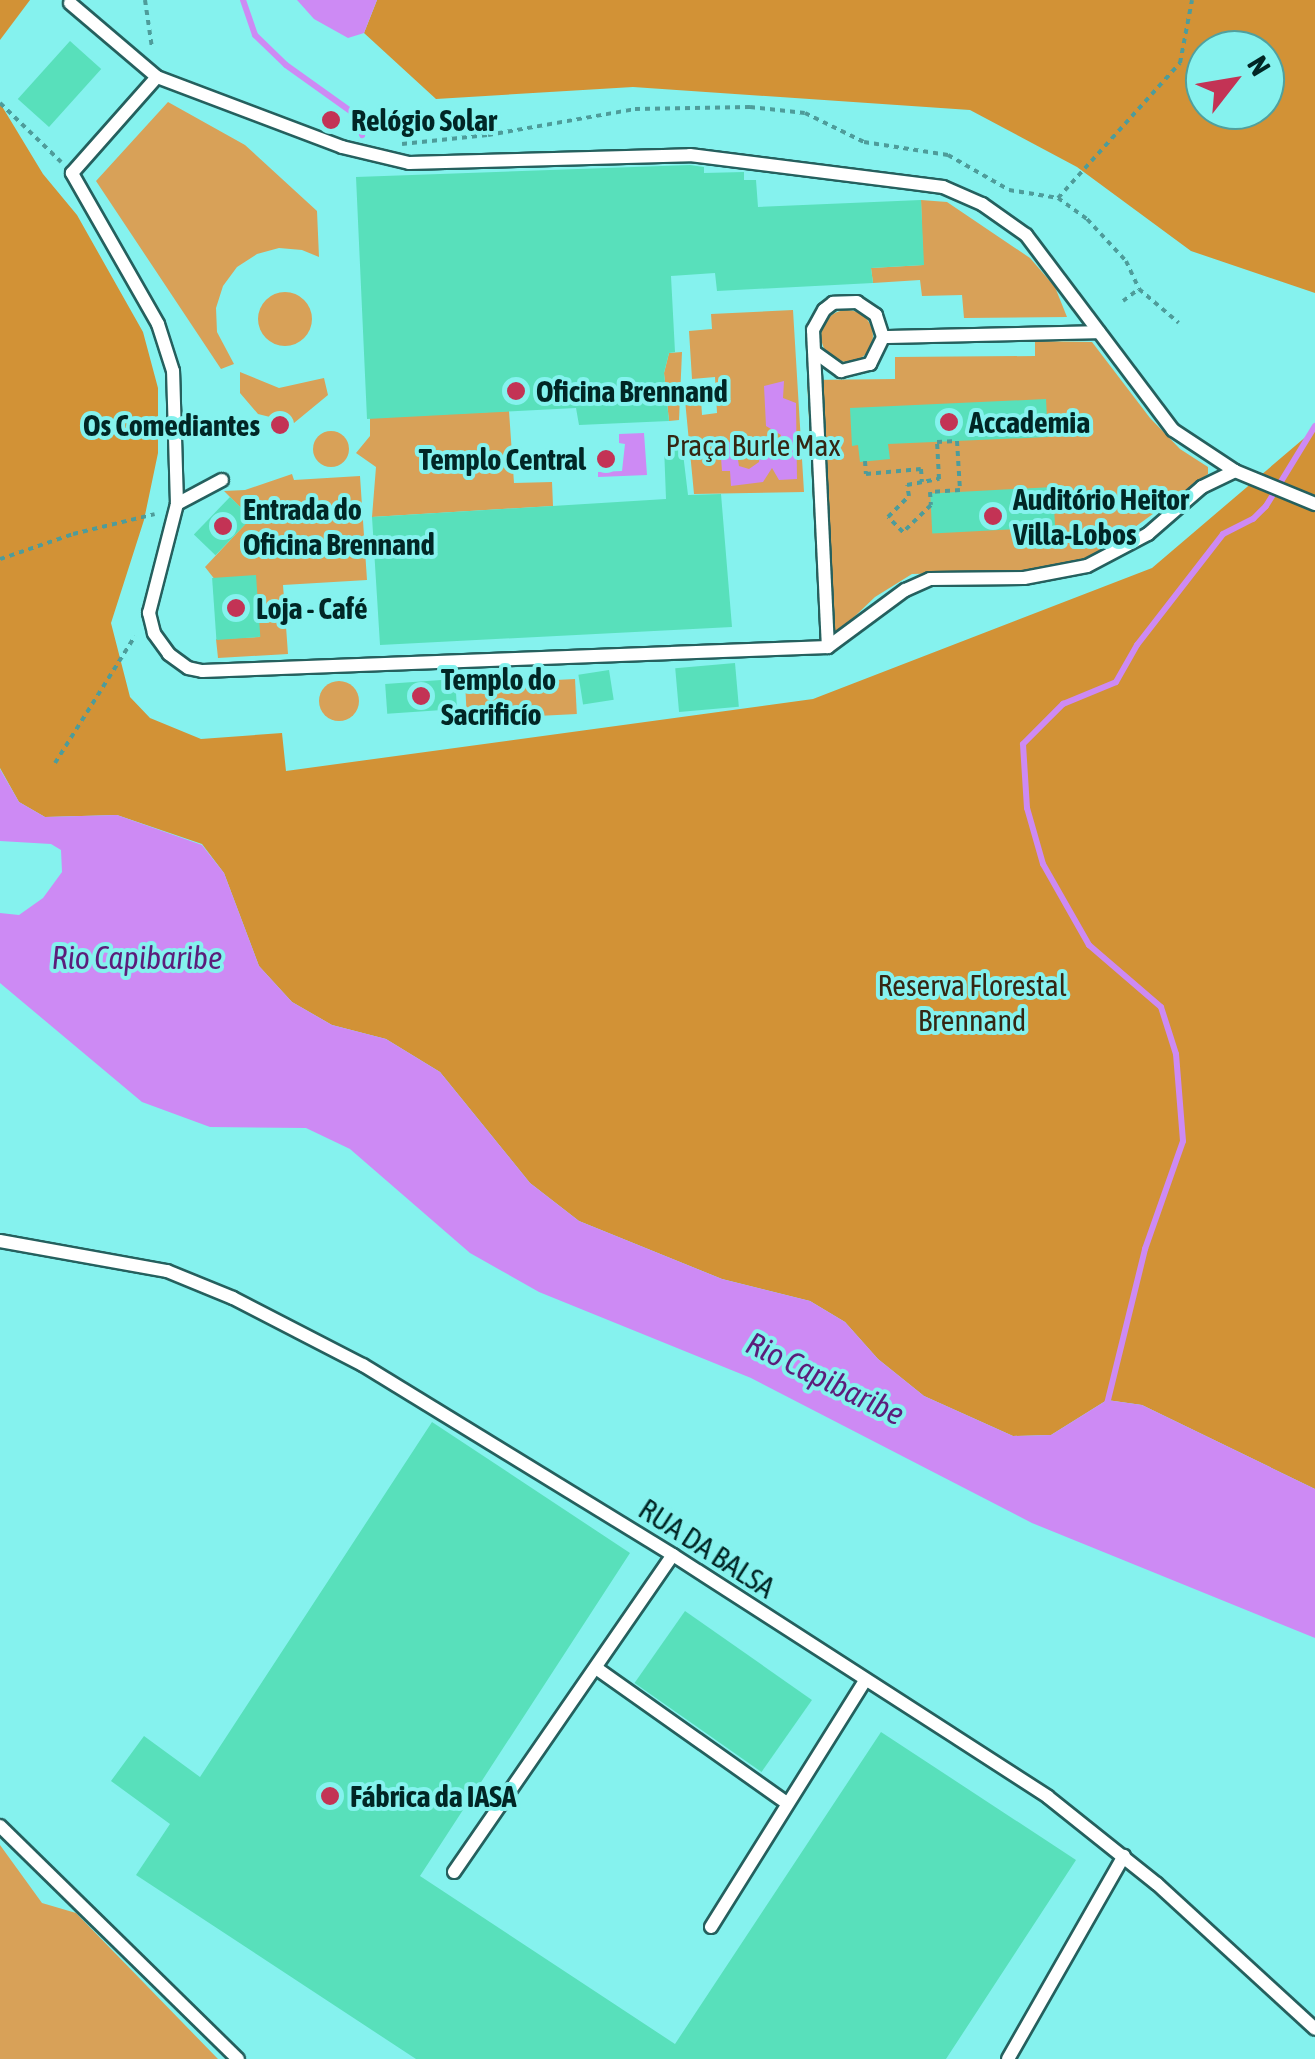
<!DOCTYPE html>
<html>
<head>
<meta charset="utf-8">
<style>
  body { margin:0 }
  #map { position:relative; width:1315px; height:2059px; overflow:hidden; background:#85f2ee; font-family:"Asap Condensed",sans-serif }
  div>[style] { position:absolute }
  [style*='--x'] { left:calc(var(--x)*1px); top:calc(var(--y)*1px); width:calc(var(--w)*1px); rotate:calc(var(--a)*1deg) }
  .green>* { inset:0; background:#d8a158; transform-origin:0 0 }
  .round { border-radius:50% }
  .forest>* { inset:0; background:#d29236 }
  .water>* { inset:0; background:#cd8af4 }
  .stream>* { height:6px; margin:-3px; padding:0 3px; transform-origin:3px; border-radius:3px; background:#cd8af4 }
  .building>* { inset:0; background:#58e0bb; transform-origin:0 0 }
  .path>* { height:4px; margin-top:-2px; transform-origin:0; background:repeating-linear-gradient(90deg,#4e9c9a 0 5px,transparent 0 10px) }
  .roads { filter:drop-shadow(2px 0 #25605e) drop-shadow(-2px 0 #25605e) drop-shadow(0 2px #25605e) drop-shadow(0 -2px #25605e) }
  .lane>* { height:12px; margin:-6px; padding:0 6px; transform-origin:6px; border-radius:6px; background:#fff }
  .dots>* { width:28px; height:28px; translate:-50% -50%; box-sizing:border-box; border:5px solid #85f2ee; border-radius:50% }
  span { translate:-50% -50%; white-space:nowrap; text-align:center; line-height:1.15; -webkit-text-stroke:8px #85f2ee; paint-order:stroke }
  .poi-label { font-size:30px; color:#012625; font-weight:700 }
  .left { translate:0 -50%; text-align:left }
  .right { translate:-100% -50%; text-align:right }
  .park-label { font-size:30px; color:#352613 }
  .street-label { font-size:30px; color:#012625 }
  .water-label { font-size:32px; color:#5c1d7a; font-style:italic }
  .north { position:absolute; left:1185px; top:30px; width:100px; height:100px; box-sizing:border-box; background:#85f2ee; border:2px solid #50a09e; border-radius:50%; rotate:59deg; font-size:28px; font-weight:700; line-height:40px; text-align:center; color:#012625 }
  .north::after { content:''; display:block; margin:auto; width:35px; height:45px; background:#c33355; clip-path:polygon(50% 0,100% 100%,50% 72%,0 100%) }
</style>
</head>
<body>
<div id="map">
  <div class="green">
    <i style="clip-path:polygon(168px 102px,245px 145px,317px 211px,319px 257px,302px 250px,279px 248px,257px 254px,237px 267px,223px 286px,216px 308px,217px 332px,234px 364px,221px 369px,96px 181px)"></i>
    <i style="clip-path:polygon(921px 200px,947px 202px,1030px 258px,1055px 287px,1067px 317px,964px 318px,962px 295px,922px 296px,920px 280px,873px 283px,871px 268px,923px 265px)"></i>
    <i class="round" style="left:258px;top:292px;width:54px;height:54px"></i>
    <i class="round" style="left:821px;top:310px;width:52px;height:52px"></i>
    <i style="clip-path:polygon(793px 310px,804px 492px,694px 494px,685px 400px,701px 399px,702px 415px,717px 413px,715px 377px,692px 379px,689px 331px,712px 329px,711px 314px)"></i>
    <i style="clip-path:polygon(1035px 341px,1092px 342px,1150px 418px,1180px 449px,1208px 467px,1208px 474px,1095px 556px,1023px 571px,912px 574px,875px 597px,831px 639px,820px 640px,807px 380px,895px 379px,895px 357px,1035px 356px)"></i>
    <i style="clip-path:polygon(682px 352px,679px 420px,669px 421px,664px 373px,669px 353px)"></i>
    <i style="clip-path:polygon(240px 372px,279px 388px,324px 378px,328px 395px,294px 423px,258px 414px,240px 393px)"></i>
    <i style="clip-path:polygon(509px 411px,514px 483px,552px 482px,553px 506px,372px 517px,376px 467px,356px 453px,370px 436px,370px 418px)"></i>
    <i class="round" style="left:313px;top:431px;width:36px;height:36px"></i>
    <i style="clip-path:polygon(292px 474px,294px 480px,360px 476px,367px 580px,283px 585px,288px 654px,218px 658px,216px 639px,260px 637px,205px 567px,251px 518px,224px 491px,245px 490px)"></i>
    <i style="left:575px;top:679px;width:35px;height:110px;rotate:87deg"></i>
    <i class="round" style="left:319px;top:681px;width:40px;height:40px"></i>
    <i style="clip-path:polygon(0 1845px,42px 1903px,76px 1913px,218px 2059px,0 2059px)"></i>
  </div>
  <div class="forest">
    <i style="clip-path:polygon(0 0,30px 0,0 40px)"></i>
    <i style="clip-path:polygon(evenodd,377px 0,1315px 0,1315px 293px,1191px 251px,1077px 167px,970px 110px,633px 87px,436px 99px,364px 33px,377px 0,1205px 50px,1265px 50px,1265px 110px,1205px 110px,1205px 50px)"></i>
    <i style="clip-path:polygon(0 103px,43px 174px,77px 215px,143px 332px,158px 388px,158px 453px,144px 520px,111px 623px,130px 697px,150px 718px,201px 739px,282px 733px,286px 771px,813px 699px,1152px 568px,1315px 429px,1315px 1489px,1142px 1405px,1107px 1400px,1051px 1435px,1013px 1436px,924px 1396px,878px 1359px,845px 1322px,810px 1301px,722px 1279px,579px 1221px,530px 1183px,440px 1072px,386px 1039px,332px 1025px,292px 1002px,259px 966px,224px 873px,202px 844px,117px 815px,45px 817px,19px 802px,0 768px)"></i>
  </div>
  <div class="water">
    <i style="clip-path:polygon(297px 0,377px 0,364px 33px,348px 38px,314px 19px)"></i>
    <i style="clip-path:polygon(784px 381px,783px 398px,796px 403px,797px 479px,779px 480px,772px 468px,763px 482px,731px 486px,730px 471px,722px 471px,720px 444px,735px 441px,739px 466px,749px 469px,759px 462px,760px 448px,778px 444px,781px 435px,766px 426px,764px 386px)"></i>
    <i style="clip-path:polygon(644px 433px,647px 475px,598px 477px,598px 472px,622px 471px,625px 444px,619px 443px,619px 434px)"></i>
    <i style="clip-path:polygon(0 769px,19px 802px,45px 817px,117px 815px,202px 845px,224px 873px,259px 966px,292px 1002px,332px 1025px,386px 1039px,440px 1072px,530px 1183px,579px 1221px,722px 1279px,810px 1301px,845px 1322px,878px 1359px,924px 1396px,1013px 1436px,1051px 1435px,1107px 1400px,1142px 1405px,1315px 1489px,1315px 1638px,1032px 1523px,751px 1378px,539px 1292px,470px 1253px,350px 1149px,306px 1128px,210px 1127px,142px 1102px,0 983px,0 913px,19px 915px,43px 898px,62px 872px,61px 850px,51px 844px,0 841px)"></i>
  </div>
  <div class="stream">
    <i style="--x:243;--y:0;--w:37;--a:71"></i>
    <i style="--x:255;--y:35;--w:43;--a:44.1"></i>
    <i style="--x:286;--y:65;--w:86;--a:35.5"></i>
    <i style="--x:356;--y:115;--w:21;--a:73"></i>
    <i style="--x:1107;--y:1404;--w:160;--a:-76.2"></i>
    <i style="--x:1145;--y:1249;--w:114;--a:-70.6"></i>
    <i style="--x:1183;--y:1141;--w:87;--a:-94.6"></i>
    <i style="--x:1176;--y:1054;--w:49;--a:-107.7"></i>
    <i style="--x:1161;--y:1007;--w:95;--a:-139.3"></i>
    <i style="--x:1089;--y:945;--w:93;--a:-119.6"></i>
    <i style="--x:1043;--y:864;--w:58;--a:-105.9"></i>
    <i style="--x:1027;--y:808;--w:64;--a:-93.6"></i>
    <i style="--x:1023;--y:744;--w:57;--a:-45"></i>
    <i style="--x:1063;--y:704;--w:57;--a:-22.5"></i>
    <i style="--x:1116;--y:682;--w:43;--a:-60.4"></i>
    <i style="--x:1137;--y:645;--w:140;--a:-52.2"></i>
    <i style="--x:1223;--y:534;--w:34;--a:-27"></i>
    <i style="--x:1253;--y:519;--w:18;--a:-45"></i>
    <i style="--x:1266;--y:506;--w:94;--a:-58.5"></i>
  </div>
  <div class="building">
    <i style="left:70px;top:41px;width:42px;height:78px;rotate:42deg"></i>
    <i style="clip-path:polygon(690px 165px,704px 167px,704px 173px,744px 172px,744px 180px,756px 180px,758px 207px,921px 200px,924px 265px,871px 268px,873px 283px,717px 291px,715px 273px,671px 276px,675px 352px,669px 353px,664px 373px,669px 421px,579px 425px,576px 408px,367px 419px,356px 177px)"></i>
    <i style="clip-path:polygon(1046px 399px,1048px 437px,888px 444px,890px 459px,860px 462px,858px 445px,852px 446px,850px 408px)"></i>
    <i style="clip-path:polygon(682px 445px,688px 495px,721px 494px,732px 627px,380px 645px,372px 517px,666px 499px,664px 446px)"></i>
    <i style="left:1053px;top:487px;width:40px;height:123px;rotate:87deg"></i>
    <i style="left:230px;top:497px;width:30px;height:52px;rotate:44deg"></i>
    <i style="left:256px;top:575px;width:62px;height:44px;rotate:86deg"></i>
    <i style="left:735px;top:663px;width:44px;height:60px;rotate:85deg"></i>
    <i style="left:609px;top:670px;width:30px;height:31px;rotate:81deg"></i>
    <i style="left:455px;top:679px;width:30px;height:70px;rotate:86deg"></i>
    <i style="clip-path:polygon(432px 1422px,630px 1553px,420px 1876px,675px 2044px,881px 1732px,1076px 1860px,946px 2059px,416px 2059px,136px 1875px,170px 1824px,111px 1781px,144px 1736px,200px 1777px)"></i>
    <i style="left:685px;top:1611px;width:155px;height:88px;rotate:35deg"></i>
  </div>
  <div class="path">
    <i style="--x:145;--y:0;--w:49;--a:81.7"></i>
    <i style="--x:0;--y:103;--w:85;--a:44"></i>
    <i style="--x:402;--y:144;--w:86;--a:-6"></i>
    <i style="--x:488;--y:135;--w:149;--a:-10"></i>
    <i style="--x:635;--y:109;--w:115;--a:-1"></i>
    <i style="--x:750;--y:107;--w:55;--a:6.2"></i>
    <i style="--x:805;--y:113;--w:66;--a:26.2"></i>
    <i style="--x:864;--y:142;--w:85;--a:8.8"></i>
    <i style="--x:948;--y:155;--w:70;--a:29.8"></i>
    <i style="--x:1009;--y:190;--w:50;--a:9.3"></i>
    <i style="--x:1058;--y:198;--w:36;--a:36"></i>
    <i style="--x:1087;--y:219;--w:57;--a:47.1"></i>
    <i style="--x:1126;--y:261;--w:31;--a:65"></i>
    <i style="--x:1058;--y:198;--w:182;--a:-47.9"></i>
    <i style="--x:1180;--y:63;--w:64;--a:-79.2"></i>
    <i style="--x:1123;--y:301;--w:20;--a:-37"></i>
    <i style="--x:1139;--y:289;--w:52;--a:40.4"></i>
    <i style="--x:957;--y:441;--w:49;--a:86.5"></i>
    <i style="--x:960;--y:490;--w:30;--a:176"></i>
    <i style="--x:930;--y:492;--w:13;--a:86"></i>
    <i style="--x:931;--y:505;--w:39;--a:136"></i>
    <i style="--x:903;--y:532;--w:21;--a:-135"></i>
    <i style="--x:888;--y:517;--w:30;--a:-45"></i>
    <i style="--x:909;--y:496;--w:11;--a:-100"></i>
    <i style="--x:907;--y:485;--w:33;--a:-11"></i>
    <i style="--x:939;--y:479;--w:37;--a:-93"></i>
    <i style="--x:937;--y:442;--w:20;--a:-3"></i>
    <i style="--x:865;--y:461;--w:13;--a:86"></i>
    <i style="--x:866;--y:474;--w:55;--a:-5.2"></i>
    <i style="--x:921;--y:469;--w:13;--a:86"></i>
    <i style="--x:0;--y:559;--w:77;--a:-18.9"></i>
    <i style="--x:73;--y:534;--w:84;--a:-13.7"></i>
    <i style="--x:55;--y:763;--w:150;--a:-57.8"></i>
  </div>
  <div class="roads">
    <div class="lane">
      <i style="--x:70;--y:3;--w:114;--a:40.4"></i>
      <i style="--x:883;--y:337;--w:216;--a:-1.3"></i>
      <i style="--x:816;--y:353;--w:31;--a:36"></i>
      <i style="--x:841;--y:371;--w:30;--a:-14"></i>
      <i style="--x:870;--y:364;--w:30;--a:-64"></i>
      <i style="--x:883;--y:337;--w:23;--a:-108"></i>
      <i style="--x:876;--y:315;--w:23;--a:-146"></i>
      <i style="--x:857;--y:302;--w:24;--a:178"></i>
      <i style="--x:833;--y:303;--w:11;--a:142"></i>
      <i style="--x:824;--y:310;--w:23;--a:119"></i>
      <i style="--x:813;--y:330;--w:317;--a:87.3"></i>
      <i style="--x:1235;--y:471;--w:37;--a:154"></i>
      <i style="--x:1202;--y:487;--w:72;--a:139"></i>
      <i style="--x:1148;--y:534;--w:69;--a:152.3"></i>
      <i style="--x:1087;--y:566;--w:64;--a:169.2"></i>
      <i style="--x:1024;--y:578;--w:94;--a:179.4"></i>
      <i style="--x:930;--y:579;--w:27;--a:156"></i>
      <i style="--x:905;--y:590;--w:96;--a:143.5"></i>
      <i style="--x:828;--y:647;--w:626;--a:177.8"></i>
      <i style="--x:202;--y:671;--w:14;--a:-168"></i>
      <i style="--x:188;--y:668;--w:24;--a:-144"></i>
      <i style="--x:169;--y:654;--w:26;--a:-126"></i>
      <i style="--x:154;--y:633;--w:21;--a:-104"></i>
      <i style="--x:149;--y:613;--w:113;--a:-75.6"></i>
      <i style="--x:177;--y:504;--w:133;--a:-91.7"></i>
      <i style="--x:173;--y:371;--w:49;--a:-107.7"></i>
      <i style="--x:158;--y:324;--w:174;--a:-119.7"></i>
      <i style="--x:72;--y:173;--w:128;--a:-48.5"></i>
      <i style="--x:157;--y:77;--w:198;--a:20.7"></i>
      <i style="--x:342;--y:147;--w:69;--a:13.4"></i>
      <i style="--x:409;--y:163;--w:281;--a:-1.6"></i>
      <i style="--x:690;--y:155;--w:255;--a:7.2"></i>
      <i style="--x:943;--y:187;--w:43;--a:23.6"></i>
      <i style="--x:982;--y:204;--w:54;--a:35.2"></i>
      <i style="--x:1026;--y:235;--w:244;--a:53"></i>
      <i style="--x:1173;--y:430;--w:74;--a:33.5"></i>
      <i style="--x:1235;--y:471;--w:87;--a:22.4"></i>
      <i style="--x:177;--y:504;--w:51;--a:-28.1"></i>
      <i style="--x:0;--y:1241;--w:170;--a:10.2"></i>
      <i style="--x:167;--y:1271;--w:71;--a:22.2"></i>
      <i style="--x:233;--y:1298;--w:146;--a:27.3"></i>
      <i style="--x:363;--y:1365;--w:364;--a:31.5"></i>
      <i style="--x:673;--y:1555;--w:446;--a:32.8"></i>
      <i style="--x:1048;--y:1797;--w:139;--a:38.6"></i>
      <i style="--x:1157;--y:1884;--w:214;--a:42.5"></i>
      <i style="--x:596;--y:1668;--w:234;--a:35.3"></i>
      <i style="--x:0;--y:1826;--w:333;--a:44.4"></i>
      <i style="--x:454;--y:1872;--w:385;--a:-55.4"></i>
      <i style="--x:711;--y:1927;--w:290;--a:-58"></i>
      <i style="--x:1008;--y:2059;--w:234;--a:-60.3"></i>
    </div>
  </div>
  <div class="dots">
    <i style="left:331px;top:120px;background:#c33355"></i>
    <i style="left:516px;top:391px;background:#c33355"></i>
    <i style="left:949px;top:422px;background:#c33355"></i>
    <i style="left:280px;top:425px;background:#c33355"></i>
    <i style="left:606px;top:459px;background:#c33355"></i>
    <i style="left:993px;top:516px;background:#c33355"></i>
    <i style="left:223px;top:526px;background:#c33355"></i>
    <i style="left:236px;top:608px;background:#c33355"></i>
    <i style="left:421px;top:696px;background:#c33355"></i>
    <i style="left:330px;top:1796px;background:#c33355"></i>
  </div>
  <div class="poi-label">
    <span class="left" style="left:351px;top:120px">Relógio Solar</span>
    <span class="left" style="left:536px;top:391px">Oficina Brennand</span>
    <span class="left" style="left:969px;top:422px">Accademia</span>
    <span class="right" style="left:260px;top:425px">Os Comediantes</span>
    <span class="right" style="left:586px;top:459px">Templo Central</span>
    <span class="left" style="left:1013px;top:516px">Auditório Heitor<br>Villa-Lobos</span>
    <span class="left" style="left:243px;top:526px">Entrada do<br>Oficina Brennand</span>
    <span class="left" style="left:256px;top:608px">Loja - Café</span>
    <span class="left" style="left:441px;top:696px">Templo do<br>Sacrificío</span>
    <span class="left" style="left:350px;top:1796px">Fábrica da IASA</span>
  </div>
  <div class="park-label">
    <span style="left:753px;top:445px">Praça Burle Max</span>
    <span style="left:972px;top:1002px">Reserva Florestal<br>Brennand</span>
  </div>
  <div class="street-label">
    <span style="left:707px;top:1548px;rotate:33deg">RUA DA BALSA</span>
  </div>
  <div class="water-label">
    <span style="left:137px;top:958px">Rio Capibaribe</span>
    <span style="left:825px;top:1379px;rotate:26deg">Rio Capibaribe</span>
  </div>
  <div class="north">N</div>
</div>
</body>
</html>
